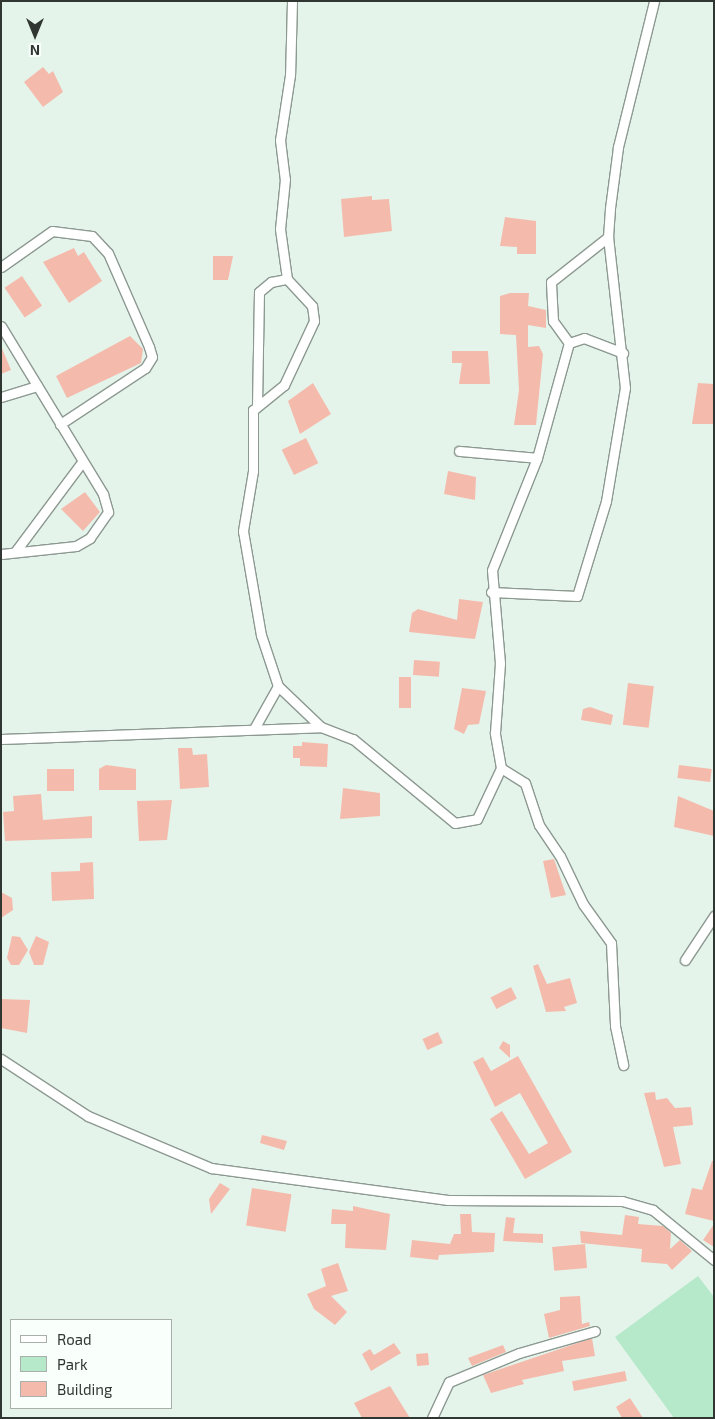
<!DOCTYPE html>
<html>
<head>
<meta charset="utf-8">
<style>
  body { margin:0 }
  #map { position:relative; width:715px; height:1419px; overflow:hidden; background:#e5f4eb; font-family:"Exo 2",sans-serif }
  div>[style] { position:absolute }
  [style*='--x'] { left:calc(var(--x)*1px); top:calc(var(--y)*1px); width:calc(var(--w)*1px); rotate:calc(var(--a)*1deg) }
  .green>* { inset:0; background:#b5e9ca }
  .building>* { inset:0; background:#f4bbac; transform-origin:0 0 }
  .roads { filter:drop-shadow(1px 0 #8c9991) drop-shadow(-1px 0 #8c9991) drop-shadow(0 1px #8c9991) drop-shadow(0 -1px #8c9991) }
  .minor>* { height:9px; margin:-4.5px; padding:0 4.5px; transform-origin:4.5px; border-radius:4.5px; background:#fff }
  span { translate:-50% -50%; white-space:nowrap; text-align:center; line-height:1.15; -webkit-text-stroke:4.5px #f9fffb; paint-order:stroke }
  .frame { position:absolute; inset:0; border:2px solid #303632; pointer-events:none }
  .legend { position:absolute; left:10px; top:1319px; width:162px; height:90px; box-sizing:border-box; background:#f9fffb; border:1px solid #a9afab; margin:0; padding:6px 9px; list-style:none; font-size:15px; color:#303632 }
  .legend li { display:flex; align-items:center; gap:10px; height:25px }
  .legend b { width:25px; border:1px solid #a9afab }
  .north { position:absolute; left:10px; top:10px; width:50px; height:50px; -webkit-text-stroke:4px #f9fffb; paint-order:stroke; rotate:180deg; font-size:14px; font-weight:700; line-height:20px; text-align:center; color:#303632 }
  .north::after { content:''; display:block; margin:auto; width:18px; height:22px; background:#303632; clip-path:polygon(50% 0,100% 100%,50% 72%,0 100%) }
</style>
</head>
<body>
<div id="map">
  <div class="green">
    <i style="clip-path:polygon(698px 1276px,714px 1297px,714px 1418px,674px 1418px,615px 1337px)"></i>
  </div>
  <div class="building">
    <i style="clip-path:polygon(43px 67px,49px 74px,53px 71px,63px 92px,43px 107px,24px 82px)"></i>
    <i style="clip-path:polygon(372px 196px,372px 200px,389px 199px,392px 231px,344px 237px,341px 199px)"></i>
    <i style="clip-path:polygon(505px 217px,536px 221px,536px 254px,517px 254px,517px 247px,500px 246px)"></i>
    <i style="clip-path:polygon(74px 248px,78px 256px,84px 252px,102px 281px,69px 303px,43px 262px)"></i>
    <i style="clip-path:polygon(213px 256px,233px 256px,228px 280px,213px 280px)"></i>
    <i style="left:22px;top:276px;width:36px;height:21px;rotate:56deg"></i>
    <i style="clip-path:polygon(510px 293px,529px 293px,528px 306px,546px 310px,546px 328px,528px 325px,528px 347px,539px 346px,543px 354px,536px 425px,514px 425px,519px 390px,516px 335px,500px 334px,500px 296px)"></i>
    <i style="clip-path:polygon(130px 336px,143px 349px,141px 363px,67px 398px,56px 376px)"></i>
    <i style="clip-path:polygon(1px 346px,11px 370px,1px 374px)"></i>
    <i style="clip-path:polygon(452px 351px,488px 351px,490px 384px,459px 384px,462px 363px,452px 363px)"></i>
    <i style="clip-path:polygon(313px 383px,331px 414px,300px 434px,288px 401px)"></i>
    <i style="clip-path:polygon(698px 383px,714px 384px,714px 424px,692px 424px)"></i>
    <i style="left:306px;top:438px;width:28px;height:27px;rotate:64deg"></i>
    <i style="clip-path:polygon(448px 471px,476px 477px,475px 500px,444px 494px)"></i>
    <i style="clip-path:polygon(85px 492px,100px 512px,83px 531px,61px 509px)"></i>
    <i style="clip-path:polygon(459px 599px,483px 602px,475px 639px,409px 632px,412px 613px,418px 609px,457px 620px)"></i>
    <i style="left:414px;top:660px;width:26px;height:15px;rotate:4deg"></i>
    <i style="left:399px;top:677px;width:12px;height:31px"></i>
    <i style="left:628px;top:683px;width:26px;height:42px;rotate:7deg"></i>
    <i style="clip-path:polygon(462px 688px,486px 691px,479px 724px,468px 725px,464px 734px,454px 729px)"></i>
    <i style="clip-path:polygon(590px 707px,613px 715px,611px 725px,581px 720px,583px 709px)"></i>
    <i style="clip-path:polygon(302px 742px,328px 744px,327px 767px,300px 766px,300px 758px,293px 758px,293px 746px,302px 746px)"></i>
    <i style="clip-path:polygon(178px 748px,192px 748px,193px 755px,207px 754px,209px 787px,180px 789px)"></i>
    <i style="clip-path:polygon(106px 765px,136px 769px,136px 790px,99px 790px,99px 769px)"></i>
    <i style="left:679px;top:765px;width:33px;height:13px;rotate:7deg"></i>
    <i style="left:47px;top:769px;width:27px;height:22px"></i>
    <i style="clip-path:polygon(343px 788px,380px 793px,380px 816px,340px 819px)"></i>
    <i style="clip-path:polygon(41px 794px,43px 820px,92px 816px,92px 838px,5px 841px,3px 812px,14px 811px,13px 796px)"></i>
    <i style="clip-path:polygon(678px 796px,714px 811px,714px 836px,674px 827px)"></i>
    <i style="clip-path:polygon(172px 800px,167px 840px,139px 841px,137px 801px)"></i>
    <i style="clip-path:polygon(554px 859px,566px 895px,551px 898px,543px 861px)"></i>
    <i style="clip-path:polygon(93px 862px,94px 899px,52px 901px,51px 872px,80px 871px,80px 863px)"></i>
    <i style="clip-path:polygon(1px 892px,12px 898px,13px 910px,1px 918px)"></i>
    <i style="clip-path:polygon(12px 936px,20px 937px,28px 950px,19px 965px,11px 965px,7px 958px)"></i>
    <i style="clip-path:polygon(36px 936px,49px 942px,43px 965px,34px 965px,29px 952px)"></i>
    <i style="clip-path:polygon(538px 964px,547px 984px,570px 978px,577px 1003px,564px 1007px,566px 1011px,546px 1012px,533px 966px)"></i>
    <i style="left:511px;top:987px;width:13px;height:23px;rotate:63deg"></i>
    <i style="clip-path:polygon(1px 999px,30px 1000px,27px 1033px,1px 1028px)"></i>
    <i style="left:438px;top:1032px;width:12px;height:17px;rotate:66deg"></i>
    <i style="clip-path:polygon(503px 1041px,510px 1045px,510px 1058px,499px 1048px)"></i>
    <i style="clip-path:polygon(518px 1056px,572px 1152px,525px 1179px,490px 1119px,502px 1111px,529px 1154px,548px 1143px,520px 1093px,495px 1107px,473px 1062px,483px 1057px,491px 1071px)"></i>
    <i style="clip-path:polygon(655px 1092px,656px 1100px,667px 1098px,675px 1108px,691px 1107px,693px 1125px,673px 1127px,681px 1164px,664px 1167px,644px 1093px)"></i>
    <i style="clip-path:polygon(262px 1135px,287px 1141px,284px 1150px,260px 1143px)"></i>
    <i style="clip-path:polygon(712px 1161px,714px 1161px,714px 1221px,685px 1214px,692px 1188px,702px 1190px)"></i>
    <i style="clip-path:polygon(220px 1183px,230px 1189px,211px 1214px,209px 1199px)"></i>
    <i style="left:252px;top:1188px;width:40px;height:38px;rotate:9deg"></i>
    <i style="clip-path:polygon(353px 1206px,390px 1214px,386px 1250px,345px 1248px,346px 1224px,331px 1224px,332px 1209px,353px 1211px)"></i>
    <i style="clip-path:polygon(460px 1214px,471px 1214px,472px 1232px,495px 1233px,494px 1252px,439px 1255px,438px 1260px,410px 1257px,412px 1240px,450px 1244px,454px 1234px,461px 1234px)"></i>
    <i style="clip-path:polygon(625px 1215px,639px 1217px,638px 1224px,663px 1226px,671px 1233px,670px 1249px,680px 1240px,692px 1251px,672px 1270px,667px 1264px,641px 1262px,642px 1249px,581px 1243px,580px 1231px,622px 1235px)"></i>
    <i style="clip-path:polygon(506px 1217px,515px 1218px,513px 1233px,543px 1234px,543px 1243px,503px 1241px)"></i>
    <i style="clip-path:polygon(714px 1224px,714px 1247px,703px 1240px)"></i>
    <i style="left:585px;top:1244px;width:24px;height:33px;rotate:85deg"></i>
    <i style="clip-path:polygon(338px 1263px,348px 1291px,331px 1296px,347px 1312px,335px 1325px,314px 1309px,307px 1294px,326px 1286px,321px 1269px)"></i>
    <i style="clip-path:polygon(580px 1296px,582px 1324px,589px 1322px,590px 1326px,549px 1338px,544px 1314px,560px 1310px,560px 1297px)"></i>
    <i style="clip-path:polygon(592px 1338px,595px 1356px,562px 1361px,564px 1371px,522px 1380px,524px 1384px,491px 1393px,483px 1375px)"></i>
    <i style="clip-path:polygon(394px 1343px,401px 1353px,371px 1371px,362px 1354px,370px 1349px,374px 1355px)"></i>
    <i style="clip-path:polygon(503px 1345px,506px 1352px,472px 1366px,468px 1358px)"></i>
    <i style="left:428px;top:1353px;width:12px;height:12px;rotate:85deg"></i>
    <i style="left:625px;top:1371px;width:10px;height:54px;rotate:79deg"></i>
    <i style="clip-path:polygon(390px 1386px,410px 1418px,362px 1418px,354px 1403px)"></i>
    <i style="clip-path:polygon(630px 1398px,643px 1418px,622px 1418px,616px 1407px)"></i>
  </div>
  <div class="roads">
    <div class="minor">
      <i style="--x:292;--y:1;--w:74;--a:91.5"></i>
      <i style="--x:290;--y:75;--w:66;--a:98.7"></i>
      <i style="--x:280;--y:140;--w:39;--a:83"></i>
      <i style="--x:285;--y:179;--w:50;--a:95.7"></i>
      <i style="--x:280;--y:229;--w:50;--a:82"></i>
      <i style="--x:287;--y:279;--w:37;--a:47"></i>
      <i style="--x:312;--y:306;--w:15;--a:82"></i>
      <i style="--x:314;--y:321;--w:71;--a:115.1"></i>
      <i style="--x:284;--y:385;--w:40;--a:141"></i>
      <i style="--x:253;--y:410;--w:61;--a:90"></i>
      <i style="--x:253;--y:471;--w:61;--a:99.5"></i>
      <i style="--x:243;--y:531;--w:106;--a:80.2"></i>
      <i style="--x:261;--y:635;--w:54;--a:71.6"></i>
      <i style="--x:278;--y:686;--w:59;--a:43.6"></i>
      <i style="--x:1;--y:267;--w:62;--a:-35.2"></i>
      <i style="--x:52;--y:231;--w:40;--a:7.1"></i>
      <i style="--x:92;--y:236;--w:23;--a:47"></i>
      <i style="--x:108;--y:253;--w:103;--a:66.4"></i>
      <i style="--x:149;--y:347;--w:10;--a:73"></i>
      <i style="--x:152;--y:357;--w:13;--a:122"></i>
      <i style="--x:145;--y:368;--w:102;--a:146.6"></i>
      <i style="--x:1;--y:326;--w:197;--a:58.7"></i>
      <i style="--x:103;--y:494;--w:19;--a:74"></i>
      <i style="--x:108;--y:512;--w:32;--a:125"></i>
      <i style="--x:90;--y:538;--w:16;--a:150"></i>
      <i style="--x:76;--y:546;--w:75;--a:173.9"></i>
      <i style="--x:569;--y:343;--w:27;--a:-126"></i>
      <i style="--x:553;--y:321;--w:39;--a:-93"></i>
      <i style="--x:551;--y:282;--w:73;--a:-38.3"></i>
      <i style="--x:1;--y:397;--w:38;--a:-17"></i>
      <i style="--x:257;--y:406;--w:114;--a:-89"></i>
      <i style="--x:259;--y:292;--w:16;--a:-40"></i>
      <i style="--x:271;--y:282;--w:16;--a:-11"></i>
      <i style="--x:459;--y:451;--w:78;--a:5.1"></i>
      <i style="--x:15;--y:552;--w:112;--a:-53.3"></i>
      <i style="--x:491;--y:592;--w:86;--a:2.7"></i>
      <i style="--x:577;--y:596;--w:99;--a:-73"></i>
      <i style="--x:606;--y:501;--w:115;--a:-80.5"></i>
      <i style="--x:625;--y:388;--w:152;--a:-96.4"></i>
      <i style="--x:608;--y:237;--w:29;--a:-86"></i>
      <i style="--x:610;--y:208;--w:62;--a:-82.5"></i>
      <i style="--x:618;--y:147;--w:150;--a:-76.1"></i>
      <i style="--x:255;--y:727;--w:47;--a:-60.7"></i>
      <i style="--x:1;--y:739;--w:320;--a:-2.1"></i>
      <i style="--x:321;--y:727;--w:34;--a:21"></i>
      <i style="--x:353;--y:739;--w:132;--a:39.5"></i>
      <i style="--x:455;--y:823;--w:22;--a:-10"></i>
      <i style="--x:477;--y:819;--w:56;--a:-64.8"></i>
      <i style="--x:501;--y:768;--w:36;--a:-100"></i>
      <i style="--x:495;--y:733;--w:70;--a:-85.9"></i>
      <i style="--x:500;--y:663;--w:93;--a:-94.9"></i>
      <i style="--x:492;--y:570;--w:121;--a:-68.1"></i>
      <i style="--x:537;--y:458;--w:119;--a:-74.5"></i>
      <i style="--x:569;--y:343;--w:16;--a:-18"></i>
      <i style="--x:584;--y:338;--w:42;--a:21"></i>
      <i style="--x:501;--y:768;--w:28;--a:32"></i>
      <i style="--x:525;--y:783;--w:44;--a:71.6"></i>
      <i style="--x:539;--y:825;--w:37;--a:56"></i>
      <i style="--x:560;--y:856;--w:53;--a:64.4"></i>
      <i style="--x:583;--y:904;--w:48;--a:54.3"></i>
      <i style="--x:611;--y:943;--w:83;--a:87.2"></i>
      <i style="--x:615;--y:1026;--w:40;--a:78"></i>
      <i style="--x:685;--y:960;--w:53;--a:-56.6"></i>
      <i style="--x:1;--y:1059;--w:104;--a:33.2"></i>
      <i style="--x:88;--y:1116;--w:134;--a:22.9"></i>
      <i style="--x:211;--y:1168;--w:239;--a:7.7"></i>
      <i style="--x:448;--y:1200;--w:174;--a:0.3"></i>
      <i style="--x:622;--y:1201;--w:32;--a:16"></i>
      <i style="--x:653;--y:1210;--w:79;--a:39.3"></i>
      <i style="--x:432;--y:1418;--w:40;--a:-65"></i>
      <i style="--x:449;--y:1382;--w:76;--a:-22.5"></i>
      <i style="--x:519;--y:1353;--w:79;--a:-16.1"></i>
    </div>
  </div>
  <div class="frame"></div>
  <ul class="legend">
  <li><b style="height:6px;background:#fff"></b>Road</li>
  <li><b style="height:14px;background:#b5e9ca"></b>Park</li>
  <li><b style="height:14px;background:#f4bbac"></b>Building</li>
  </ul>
  <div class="north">N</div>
</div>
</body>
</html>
